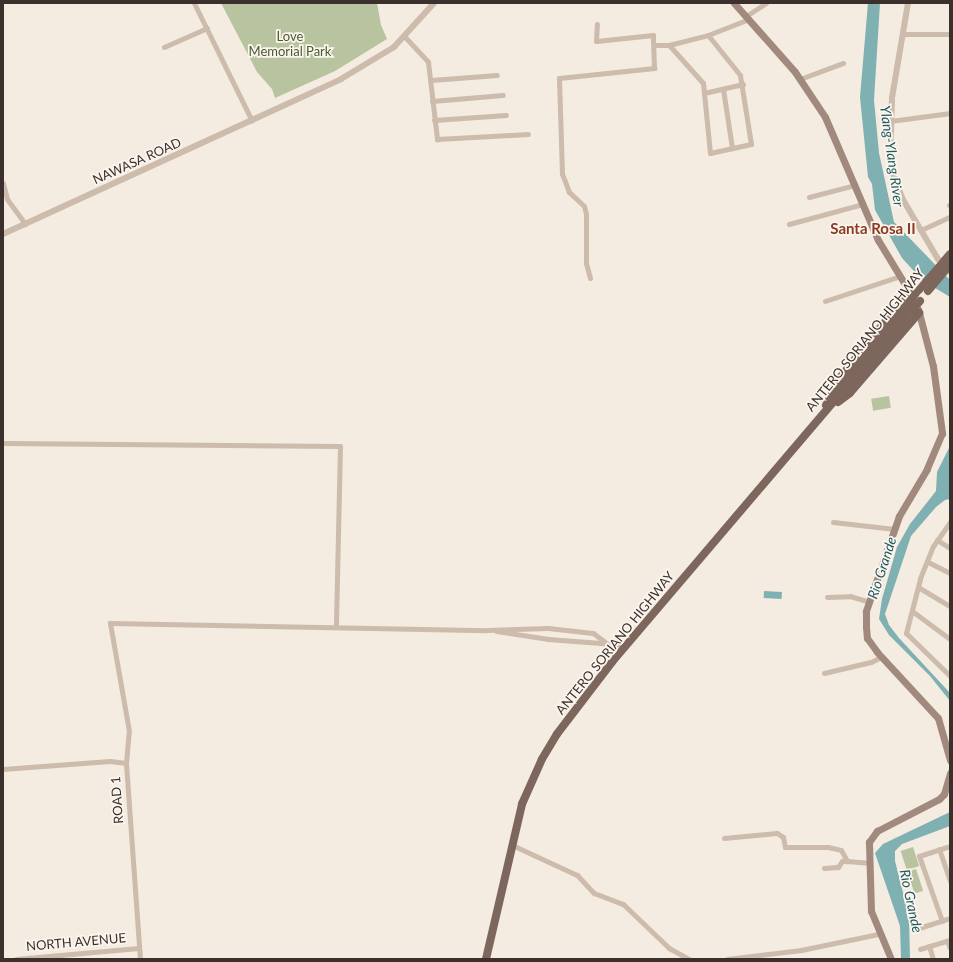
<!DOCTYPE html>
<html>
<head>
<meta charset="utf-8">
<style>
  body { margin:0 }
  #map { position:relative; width:953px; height:962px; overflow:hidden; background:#f4ebe1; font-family:Lato,sans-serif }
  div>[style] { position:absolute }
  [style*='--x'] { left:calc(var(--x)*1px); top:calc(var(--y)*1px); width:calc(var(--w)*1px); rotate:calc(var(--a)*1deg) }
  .green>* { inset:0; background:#b8c4a0; transform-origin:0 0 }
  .water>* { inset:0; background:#7fb0b2; transform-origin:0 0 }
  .minor>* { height:5px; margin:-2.5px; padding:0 2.5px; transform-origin:2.5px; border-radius:2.5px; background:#cdbbac }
  .tertiary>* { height:6px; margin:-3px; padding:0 3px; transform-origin:3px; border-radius:3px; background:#cdbbac }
  .secondary>* { height:7px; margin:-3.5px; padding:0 3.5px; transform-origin:3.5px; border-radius:3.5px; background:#a18a7d }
  .primary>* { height:8px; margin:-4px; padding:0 4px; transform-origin:4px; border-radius:4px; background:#7d675c }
  .primary-bridge>* { height:8px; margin:-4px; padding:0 4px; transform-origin:4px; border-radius:4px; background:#7d675c }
  span { translate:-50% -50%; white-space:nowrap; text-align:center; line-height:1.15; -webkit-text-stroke:3.5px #fbf5ee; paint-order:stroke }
  .park-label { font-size:13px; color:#4a5a2e }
  .street-label { font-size:13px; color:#3b302b }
  .water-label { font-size:14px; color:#1f5a5e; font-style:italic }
  .quarter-label { font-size:15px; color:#8c3b22; font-weight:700 }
  .frame { position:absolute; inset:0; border:4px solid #3b302b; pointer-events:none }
</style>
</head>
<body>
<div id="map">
  <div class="green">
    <i style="clip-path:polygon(221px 3px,377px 3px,381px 25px,387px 39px,335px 71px,275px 98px,272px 89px,257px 72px)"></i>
    <i style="left:889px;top:396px;width:12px;height:18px;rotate:81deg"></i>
    <i style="left:913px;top:847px;width:20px;height:13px;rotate:72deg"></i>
    <i style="left:916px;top:869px;width:23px;height:9px;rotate:72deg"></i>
  </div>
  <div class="water">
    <i style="clip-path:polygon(868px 3px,880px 3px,874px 100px,879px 153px,894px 222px,950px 280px,950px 297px,922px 280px,902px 258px,875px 210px,872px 184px,868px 177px,860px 97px)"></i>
    <i style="clip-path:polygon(950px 446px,950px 499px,945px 500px,936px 507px,911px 536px,885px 614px,889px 625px,899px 638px,950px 693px,950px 701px,930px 676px,889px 635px,879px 619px,882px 599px,897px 547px,910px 524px,936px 491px,937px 472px)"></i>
    <i style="left:764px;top:591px;width:18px;height:7px;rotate:3deg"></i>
    <i style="clip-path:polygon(950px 812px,950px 826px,902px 844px,895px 851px,895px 861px,909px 916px,910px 959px,901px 959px,900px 926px,875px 853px,883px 844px)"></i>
  </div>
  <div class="minor">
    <i style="--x:194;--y:3;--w:131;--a:63.8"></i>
    <i style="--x:746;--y:16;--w:24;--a:-33"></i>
    <i style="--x:903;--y:34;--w:47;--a:0"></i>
    <i style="--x:405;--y:37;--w:34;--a:47"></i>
    <i style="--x:428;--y:62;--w:78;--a:83.3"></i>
    <i style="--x:437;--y:139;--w:91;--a:-3.1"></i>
    <i style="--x:655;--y:45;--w:14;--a:0"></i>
    <i style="--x:669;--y:45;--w:40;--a:-14.4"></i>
    <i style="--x:708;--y:35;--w:44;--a:-21.3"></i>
    <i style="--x:669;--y:45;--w:51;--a:48.2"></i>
    <i style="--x:703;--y:83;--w:70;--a:84.3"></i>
    <i style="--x:710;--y:153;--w:42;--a:-12.4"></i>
    <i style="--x:751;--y:144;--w:70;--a:-99.1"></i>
    <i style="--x:740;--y:75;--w:51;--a:-128.7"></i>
    <i style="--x:164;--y:47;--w:47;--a:-23.8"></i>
    <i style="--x:800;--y:79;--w:46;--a:-20.4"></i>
    <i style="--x:431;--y:80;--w:66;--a:-4.3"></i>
    <i style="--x:723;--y:89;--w:60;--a:81.3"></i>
    <i style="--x:704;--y:93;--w:40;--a:-13"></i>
    <i style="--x:432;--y:101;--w:71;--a:-4.8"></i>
    <i style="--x:434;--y:120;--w:72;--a:-4"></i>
    <i style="--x:890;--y:121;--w:61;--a:-7.6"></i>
    <i style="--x:3;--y:183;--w:16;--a:76"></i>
    <i style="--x:7;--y:199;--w:31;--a:54"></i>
    <i style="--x:809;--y:197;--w:48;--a:-14.6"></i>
    <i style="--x:949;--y:205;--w:1;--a:45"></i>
    <i style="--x:789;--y:224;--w:77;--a:-15.1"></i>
    <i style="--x:921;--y:230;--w:31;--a:-25"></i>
    <i style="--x:590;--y:278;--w:16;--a:-105"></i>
    <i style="--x:586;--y:263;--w:49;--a:-90"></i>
    <i style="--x:586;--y:214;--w:8;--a:-104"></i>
    <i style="--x:584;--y:206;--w:21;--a:-137"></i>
    <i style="--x:569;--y:192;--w:19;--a:-111"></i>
    <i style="--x:562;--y:174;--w:96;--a:-91.8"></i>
    <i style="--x:559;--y:78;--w:96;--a:-6"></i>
    <i style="--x:654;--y:68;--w:33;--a:-92"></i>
    <i style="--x:653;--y:35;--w:57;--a:174"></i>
    <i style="--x:596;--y:41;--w:17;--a:-87"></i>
    <i style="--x:825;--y:301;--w:79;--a:-18.4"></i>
    <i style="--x:3;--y:443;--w:337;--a:0.5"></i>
    <i style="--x:340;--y:446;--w:181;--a:91.3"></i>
    <i style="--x:833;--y:522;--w:62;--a:6.4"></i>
    <i style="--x:950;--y:522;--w:29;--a:125"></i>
    <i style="--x:933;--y:546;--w:35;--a:112"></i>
    <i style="--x:920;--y:579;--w:56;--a:104.5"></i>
    <i style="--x:906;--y:633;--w:62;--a:44.3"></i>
    <i style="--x:937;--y:540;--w:15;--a:32"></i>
    <i style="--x:928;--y:562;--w:25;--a:27"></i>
    <i style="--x:918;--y:587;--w:37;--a:31"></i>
    <i style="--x:827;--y:597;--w:23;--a:-2"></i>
    <i style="--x:850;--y:596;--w:21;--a:17"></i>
    <i style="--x:912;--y:611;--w:47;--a:36.4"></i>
    <i style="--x:496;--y:631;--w:53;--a:8.7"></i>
    <i style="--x:548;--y:639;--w:79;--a:4.3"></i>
    <i style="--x:824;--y:673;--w:48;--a:-13.2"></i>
    <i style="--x:871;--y:662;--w:11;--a:-27"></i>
    <i style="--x:3;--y:769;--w:107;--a:-4.3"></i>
    <i style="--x:110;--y:761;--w:16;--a:7"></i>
    <i style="--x:724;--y:838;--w:53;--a:-5.4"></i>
    <i style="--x:777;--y:833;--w:7;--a:34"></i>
    <i style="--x:783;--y:837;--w:10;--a:79"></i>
    <i style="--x:785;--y:847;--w:43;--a:0"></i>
    <i style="--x:828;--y:847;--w:13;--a:13"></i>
    <i style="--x:841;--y:850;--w:13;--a:61"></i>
    <i style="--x:847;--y:861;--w:21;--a:5"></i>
    <i style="--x:512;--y:845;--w:72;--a:24.8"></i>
    <i style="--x:577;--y:875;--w:25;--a:47"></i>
    <i style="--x:594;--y:893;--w:31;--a:21"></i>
    <i style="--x:623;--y:904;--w:64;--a:43.7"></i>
    <i style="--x:669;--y:948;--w:23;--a:29"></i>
    <i style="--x:939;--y:849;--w:34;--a:71"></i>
    <i style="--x:824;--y:868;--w:14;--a:-4"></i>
    <i style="--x:838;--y:867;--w:7;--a:-56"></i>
    <i style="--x:842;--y:861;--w:5;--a:0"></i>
    <i style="--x:942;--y:921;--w:69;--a:-109.5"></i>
    <i style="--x:919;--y:856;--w:33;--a:-18"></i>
    <i style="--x:919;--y:928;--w:33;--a:-18"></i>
    <i style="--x:947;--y:941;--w:8;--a:67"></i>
    <i style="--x:929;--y:946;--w:14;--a:73"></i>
    <i style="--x:920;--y:949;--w:31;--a:-17"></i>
    <i style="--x:16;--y:959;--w:123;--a:-5.1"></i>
    <i style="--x:140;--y:959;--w:196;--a:-94.1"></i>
    <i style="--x:126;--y:763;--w:32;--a:-85"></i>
    <i style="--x:129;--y:731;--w:110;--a:-100"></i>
    <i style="--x:110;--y:623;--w:377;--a:1.1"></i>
    <i style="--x:487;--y:630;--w:61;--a:-1.9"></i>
    <i style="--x:548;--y:628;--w:45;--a:6.3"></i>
    <i style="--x:593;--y:633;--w:15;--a:37"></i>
    <i style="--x:727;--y:959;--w:75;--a:-6.9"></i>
    <i style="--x:801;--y:950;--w:79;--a:-11.7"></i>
  </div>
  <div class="tertiary">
    <i style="--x:908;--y:3;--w:96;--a:99.6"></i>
    <i style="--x:892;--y:98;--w:68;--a:91.7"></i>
    <i style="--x:890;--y:166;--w:34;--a:69"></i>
    <i style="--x:902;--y:198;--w:71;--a:59.5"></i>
    <i style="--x:938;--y:259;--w:18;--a:47"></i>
    <i style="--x:3;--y:234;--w:372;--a:-24.6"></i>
    <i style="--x:341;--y:79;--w:62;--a:-31.1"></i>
    <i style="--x:394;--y:47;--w:59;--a:-47.7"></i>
  </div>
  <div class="secondary">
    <i style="--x:734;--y:3;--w:92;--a:48.5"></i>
    <i style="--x:795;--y:72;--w:54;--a:56.3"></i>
    <i style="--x:825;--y:117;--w:134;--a:66.7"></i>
    <i style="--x:878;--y:240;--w:66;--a:58.7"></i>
    <i style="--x:918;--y:309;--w:59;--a:75.3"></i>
    <i style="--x:933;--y:366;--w:68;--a:82.3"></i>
    <i style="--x:942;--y:433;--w:39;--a:113"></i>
    <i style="--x:927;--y:469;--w:55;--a:120.8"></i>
    <i style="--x:899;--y:516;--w:101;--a:109.2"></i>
    <i style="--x:866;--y:611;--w:16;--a:90"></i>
    <i style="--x:866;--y:627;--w:11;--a:85"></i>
    <i style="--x:867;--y:638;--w:17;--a:54"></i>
    <i style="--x:877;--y:652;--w:90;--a:47.3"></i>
    <i style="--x:938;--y:718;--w:44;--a:74.1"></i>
    <i style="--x:891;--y:959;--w:52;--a:-112.6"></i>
    <i style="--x:871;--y:911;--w:69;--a:-91.7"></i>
    <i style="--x:869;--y:842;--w:14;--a:-54"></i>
    <i style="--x:877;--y:831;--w:70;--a:-27.3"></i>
    <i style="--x:939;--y:799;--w:7;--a:-45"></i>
    <i style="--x:944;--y:794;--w:22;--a:-74"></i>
  </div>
  <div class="primary">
    <i style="--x:944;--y:261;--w:9;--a:-49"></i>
    <i style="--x:838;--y:389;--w:112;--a:-50.5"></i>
    <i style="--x:838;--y:402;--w:15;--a:-37"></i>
    <i style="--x:850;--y:393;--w:106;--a:-49.2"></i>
    <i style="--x:826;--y:405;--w:29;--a:-63"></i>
    <i style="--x:839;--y:379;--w:112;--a:-51.2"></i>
    <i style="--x:486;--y:959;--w:159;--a:-76.9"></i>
    <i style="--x:522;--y:804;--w:49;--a:-66"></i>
    <i style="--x:542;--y:759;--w:29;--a:-59"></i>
    <i style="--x:557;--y:734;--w:91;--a:-52.6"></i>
    <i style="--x:612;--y:662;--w:462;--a:-49.6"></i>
  </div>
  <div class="primary-bridge">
    <i style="--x:919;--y:290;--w:38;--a:-49"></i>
    <i style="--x:928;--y:291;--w:33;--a:-50"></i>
    <i style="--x:909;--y:303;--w:12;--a:-55"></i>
    <i style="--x:912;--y:310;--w:12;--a:-48"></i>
  </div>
  <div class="park-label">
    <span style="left:290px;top:44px">Love<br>Memorial Park</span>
  </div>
  <div class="street-label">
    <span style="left:137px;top:161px;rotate:-24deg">NAWASA ROAD</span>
    <span style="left:865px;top:340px;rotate:-51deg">ANTERO SORIANO HIGHWAY</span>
    <span style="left:615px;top:643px;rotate:-51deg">ANTERO SORIANO HIGHWAY</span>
    <span style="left:117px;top:800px;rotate:-94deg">ROAD 1</span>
    <span style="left:76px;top:942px;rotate:-5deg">NORTH AVENUE</span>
  </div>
  <div class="water-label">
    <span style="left:892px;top:156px;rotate:82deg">Ylang-Ylang River</span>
    <span style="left:882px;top:568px;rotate:-72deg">Rio Grande</span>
    <span style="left:911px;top:901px;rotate:78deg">Rio Grande</span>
  </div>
  <div class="quarter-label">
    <span style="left:873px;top:229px">Santa Rosa II</span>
  </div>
  <div class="frame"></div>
</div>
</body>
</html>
